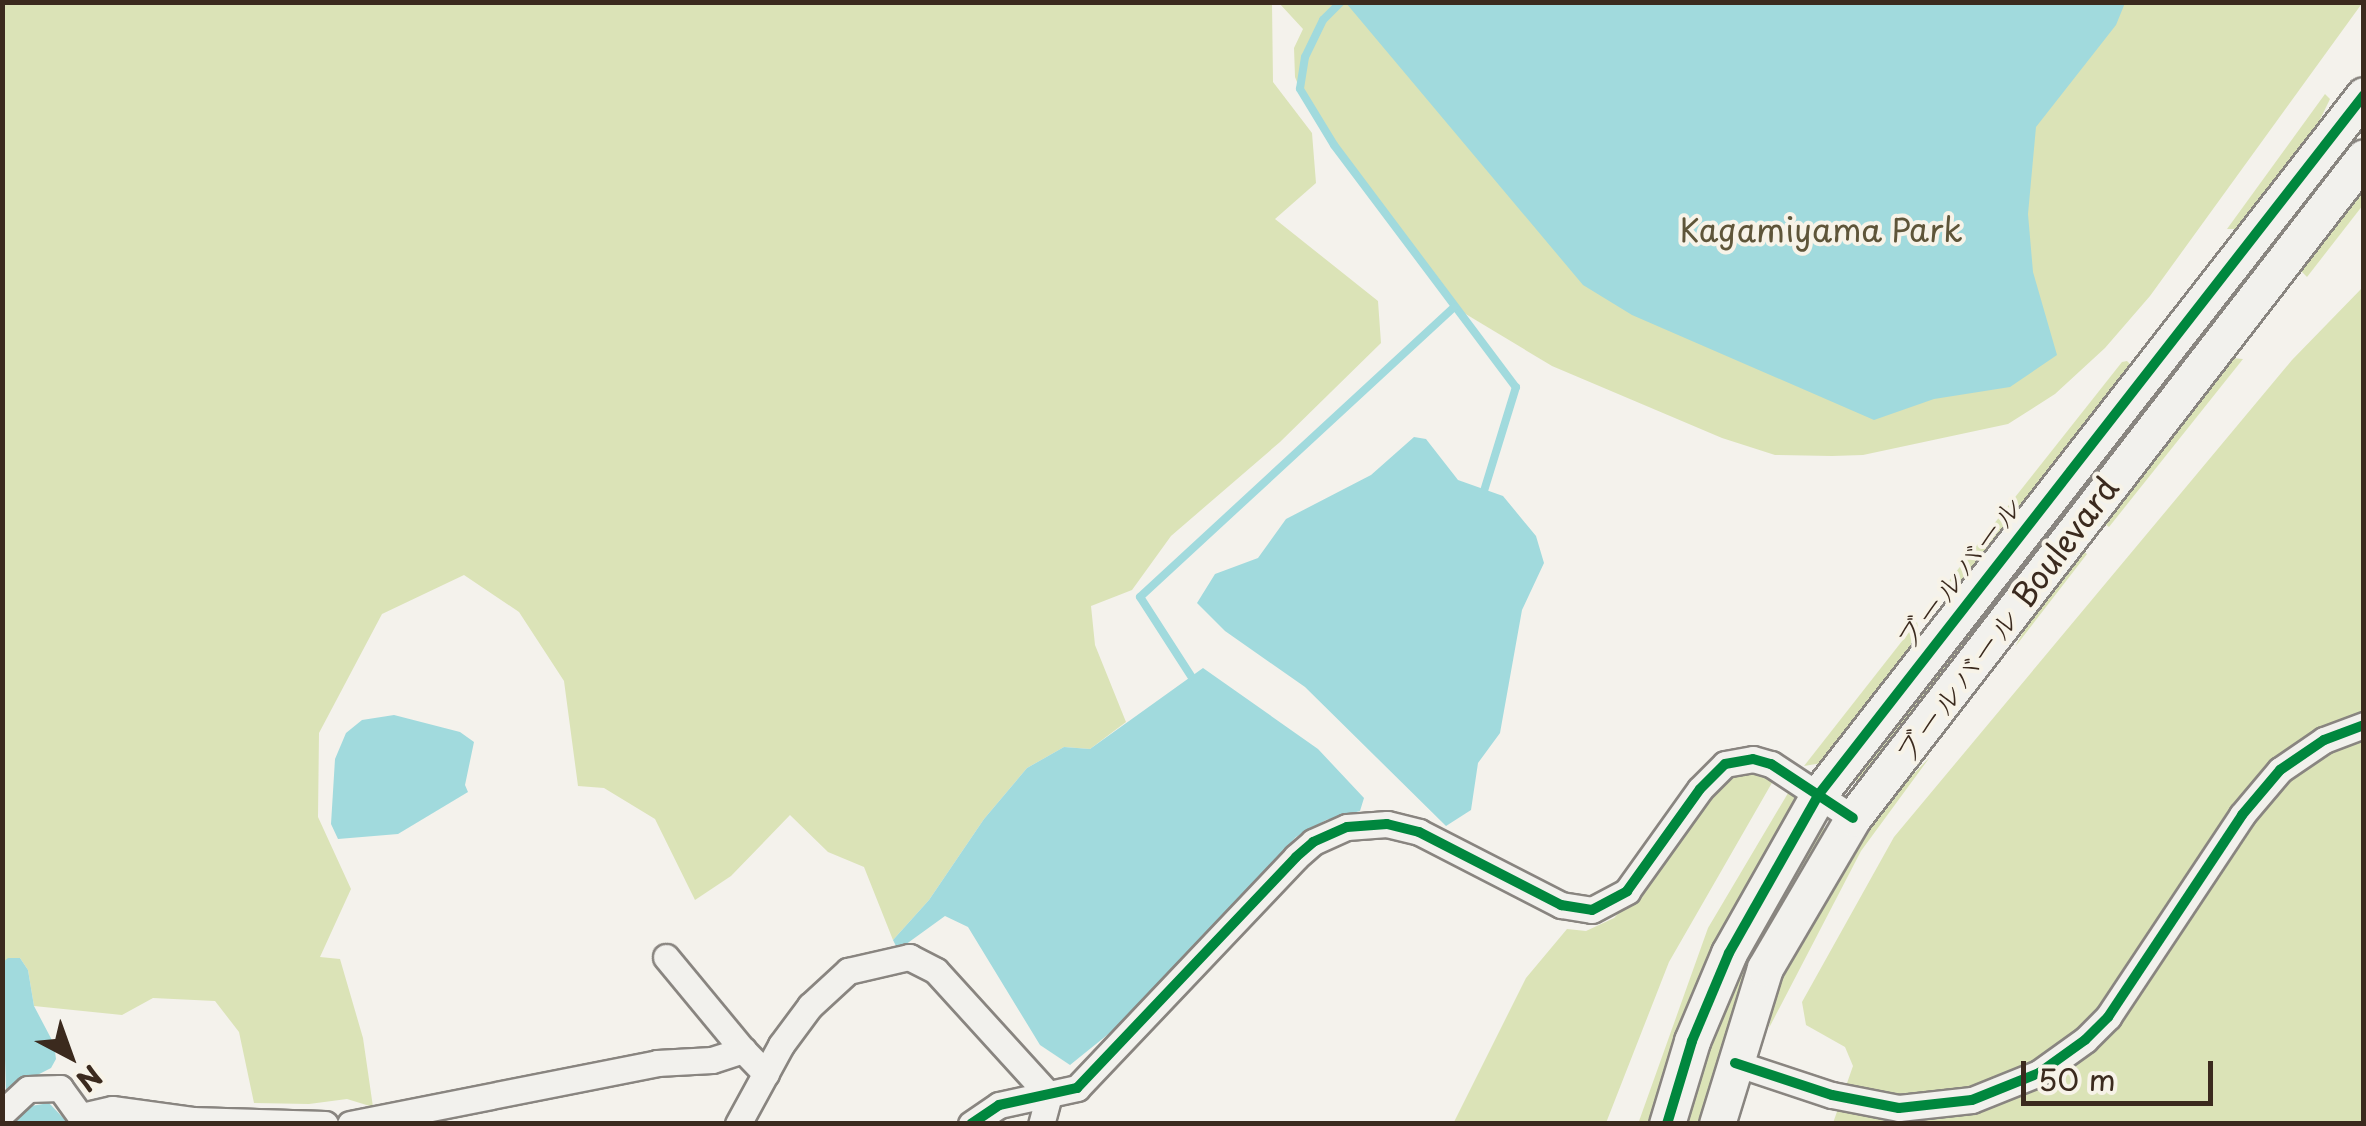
<!DOCTYPE html>
<html>
<head>
<meta charset="utf-8">
<style>
  body { margin:0 }
  #map { position:relative; width:2366px; height:1126px; overflow:hidden; background:#f4f2ec; font-family:"Playpen Sans","Klee One",sans-serif }
  div>[style] { position:absolute }
  [style*='--x'] { left:calc(var(--x)*1px); top:calc(var(--y)*1px); width:calc(var(--w)*1px); rotate:calc(var(--a)*1deg) }
  .green>* { inset:0; background:#dbe3b7 }
  .water>* { inset:0; background:#a1dadd }
  .stream>* { height:8px; margin:-4px; padding:0 4px; transform-origin:4px; border-radius:4px; background:#a1dadd }
  .roads { filter:drop-shadow(2px 0 #898580) drop-shadow(-2px 0 #898580) drop-shadow(0 2px #898580) drop-shadow(0 -2px #898580) }
  .street>* { height:25px; margin:-12.5px; padding:0 12.5px; transform-origin:12.5px; border-radius:12.5px; background:#f2f1ed }
  .secondary>* { height:35px; margin:-17.5px; padding:0 17.5px; transform-origin:17.5px; border-radius:17.5px; background:#f2f1ed }
  .cycleway>* { height:10px; margin:-5px; padding:0 5px; transform-origin:5px; border-radius:5px; background:#00873e }
  span { translate:-50% -50%; white-space:nowrap; text-align:center; line-height:1.15; -webkit-text-stroke:8px #f7f3e8; paint-order:stroke }
  .park-label { font-size:32px; color:#5e5539 }
  .street-label { font-size:32px; color:#3b2a1e }
  .frame { position:absolute; inset:0; border:5px solid #3b2a1e; pointer-events:none }
  .north { position:absolute; left:20px; top:1006px; width:100px; height:100px; -webkit-text-stroke:8px #f7f3e8; paint-order:stroke; rotate:139deg; font-size:28px; font-weight:700; line-height:40px; text-align:center; color:#3b2a1e }
  .north::after { content:''; display:block; margin:auto; width:35px; height:45px; background:#3b2a1e; clip-path:polygon(50% 0,100% 100%,50% 72%,0 100%) }
  .scale { position:absolute; left:2021px; top:1061px; width:192px; height:45px; box-sizing:border-box; border:5px solid #3b2a1e; border-top:0; padding-left:12px; font-size:30px; line-height:35px; white-space:nowrap; color:#3b2a1e; -webkit-text-stroke:8px #f7f3e8; paint-order:stroke }
</style>
</head>
<body>
<div id="map">
  <div class="green">
    <i style="clip-path:polygon(2363px 2px,2150px 296px,2105px 348px,2055px 394px,2008px 424px,1863px 455px,1832px 456px,1775px 455px,1722px 438px,1552px 366px,1454px 307px,1305px 102px,1295px 77px,1294px 48px,1303px 29px,1279px 3px)"></i>
    <i style="clip-path:polygon(2px 3px,1272px 3px,1273px 82px,1312px 133px,1316px 183px,1275px 219px,1378px 301px,1381px 343px,1280px 442px,1171px 536px,1132px 590px,1091px 606px,1095px 645px,1126px 722px,1090px 749px,1064px 747px,1027px 768px,984px 819px,929px 900px,893px 940px,864px 867px,828px 852px,790px 815px,731px 876px,695px 900px,655px 819px,604px 788px,578px 786px,564px 681px,519px 612px,464px 575px,382px 614px,319px 733px,318px 817px,351px 889px,320px 957px,340px 959px,363px 1038px,373px 1107px,347px 1099px,309px 1104px,254px 1103px,239px 1032px,215px 1001px,153px 998px,122px 1015px,34px 1006px,28px 970px,20px 958px,3px 963px)"></i>
    <i style="clip-path:polygon(2325px 94px,2330px 99px,2313px 134px,2237px 229px,2227px 229px)"></i>
    <i style="clip-path:polygon(2363px 184px,2363px 205px,2307px 277px,2301px 271px)"></i>
    <i style="clip-path:polygon(2363px 287px,2363px 1123px,1833px 1123px,1853px 1066px,1845px 1047px,1806px 1025px,1802px 1002px,1894px 837px,2292px 360px)"></i>
    <i style="clip-path:polygon(2231px 358px,2243px 359px,2109px 527px,2102px 522px)"></i>
    <i style="clip-path:polygon(2127px 361px,2130px 364px,2120px 383px,1954px 595px,1940px 592px,2122px 362px)"></i>
    <i style="clip-path:polygon(2085px 494px,1861px 781px,1855px 781px,1853px 776px,2007px 574px)"></i>
    <i style="clip-path:polygon(2079px 548px,2087px 554px,2015px 647px,2044px 593px)"></i>
    <i style="clip-path:polygon(1917px 622px,1919px 634px,1822px 763px,1804px 766px)"></i>
    <i style="clip-path:polygon(1930px 757px,1861px 851px,1769px 1028px,1778px 978px,1863px 826px)"></i>
    <i style="clip-path:polygon(1753px 771px,1773px 781px,1669px 962px,1606px 1123px,1453px 1124px,1526px 978px,1567px 929px,1586px 931px,1614px 918px,1644px 887px,1718px 783px)"></i>
    <i style="clip-path:polygon(1791px 788px,1796px 805px,1718px 936px,1653px 1123px,1638px 1124px,1708px 928px)"></i>
    <i style="clip-path:polygon(1819px 824px,1828px 831px,1739px 1002px,1699px 1123px,1685px 1124px,1702px 1058px,1733px 975px)"></i>
  </div>
  <div class="water">
    <i style="clip-path:polygon(1346px 3px,2125px 3px,2116px 25px,2036px 127px,2028px 214px,2033px 272px,2057px 355px,2010px 387px,1934px 399px,1874px 420px,1632px 315px,1583px 285px)"></i>
    <i style="clip-path:polygon(1414px 437px,1426px 439px,1458px 480px,1503px 496px,1536px 536px,1544px 563px,1522px 610px,1500px 733px,1478px 763px,1471px 810px,1446px 826px,1305px 687px,1225px 631px,1197px 603px,1215px 574px,1258px 558px,1286px 519px,1371px 475px)"></i>
    <i style="clip-path:polygon(1203px 668px,1318px 749px,1364px 798px,1360px 811px,1326px 820px,1296px 837px,1122px 1023px,1070px 1065px,1040px 1045px,968px 927px,945px 916px,898px 950px,893px 940px,929px 900px,984px 819px,1027px 768px,1064px 747px,1090px 749px)"></i>
    <i style="clip-path:polygon(394px 715px,460px 732px,474px 742px,465px 785px,468px 792px,398px 834px,338px 839px,331px 824px,335px 759px,346px 733px,362px 720px)"></i>
    <i style="clip-path:polygon(8px 958px,20px 958px,28px 970px,34px 1006px,54px 1044px,56px 1059px,51px 1068px,6px 1091px,2px 963px)"></i>
    <i style="clip-path:polygon(49px 1103px,68px 1123px,12px 1123px,31px 1106px)"></i>
  </div>
  <div class="stream">
    <i style="--x:1341;--y:2;--w:25;--a:135"></i>
    <i style="--x:1323;--y:20;--w:41;--a:115.9"></i>
    <i style="--x:1305;--y:57;--w:32;--a:99"></i>
    <i style="--x:1300;--y:89;--w:66;--a:58.7"></i>
    <i style="--x:1334;--y:145;--w:303;--a:53.1"></i>
    <i style="--x:1516;--y:387;--w:109;--a:107.1"></i>
    <i style="--x:1191;--y:676;--w:94;--a:-122.8"></i>
    <i style="--x:1140;--y:597;--w:427;--a:-42.7"></i>
  </div>
  <div class="roads">
    <div class="street">
      <i style="--x:666;--y:957;--w:121;--a:50.4"></i>
      <i style="--x:1735;--y:1063;--w:102;--a:18.3"></i>
      <i style="--x:1832;--y:1095;--w:68;--a:11"></i>
      <i style="--x:1899;--y:1108;--w:73;--a:-6.3"></i>
      <i style="--x:1972;--y:1100;--w:72;--a:-21.9"></i>
      <i style="--x:2039;--y:1073;--w:57;--a:-35.7"></i>
      <i style="--x:2085;--y:1040;--w:33;--a:-45"></i>
      <i style="--x:2108;--y:1017;--w:242;--a:-56.4"></i>
      <i style="--x:2242;--y:815;--w:59;--a:-49.8"></i>
      <i style="--x:2280;--y:770;--w:53;--a:-34.3"></i>
      <i style="--x:2324;--y:740;--w:43;--a:-20.6"></i>
      <i style="--x:2;--y:1113;--w:35;--a:-43"></i>
      <i style="--x:28;--y:1089;--w:32;--a:-2"></i>
      <i style="--x:60;--y:1088;--w:44;--a:54.2"></i>
      <i style="--x:82;--y:1116;--w:31;--a:-13"></i>
      <i style="--x:112;--y:1109;--w:81;--a:7.8"></i>
      <i style="--x:192;--y:1120;--w:133;--a:1.7"></i>
      <i style="--x:350;--y:1124;--w:313;--a:-11.2"></i>
      <i style="--x:657;--y:1063;--w:55;--a:-3.1"></i>
      <i style="--x:712;--y:1060;--w:33;--a:-18"></i>
      <i style="--x:743;--y:1050;--w:33;--a:46"></i>
      <i style="--x:738;--y:1124;--w:90;--a:-61.4"></i>
      <i style="--x:781;--y:1045;--w:49;--a:-53.4"></i>
      <i style="--x:810;--y:1006;--w:52;--a:-42.6"></i>
      <i style="--x:848;--y:971;--w:63;--a:-12.9"></i>
      <i style="--x:909;--y:957;--w:30;--a:27"></i>
      <i style="--x:936;--y:971;--w:168;--a:47.7"></i>
      <i style="--x:1049;--y:1095;--w:30;--a:105"></i>
      <i style="--x:971;--y:1124;--w:34;--a:-34"></i>
      <i style="--x:999;--y:1105;--w:80;--a:-12.3"></i>
      <i style="--x:1077;--y:1088;--w:318;--a:-46.5"></i>
      <i style="--x:1296;--y:857;--w:23;--a:-41"></i>
      <i style="--x:1313;--y:842;--w:37;--a:-24"></i>
      <i style="--x:1347;--y:827;--w:40;--a:-4.3"></i>
      <i style="--x:1387;--y:824;--w:33;--a:14"></i>
      <i style="--x:1419;--y:832;--w:160;--a:27.2"></i>
      <i style="--x:1561;--y:905;--w:31;--a:9"></i>
      <i style="--x:1592;--y:910;--w:40;--a:-28"></i>
      <i style="--x:1627;--y:891;--w:125;--a:-54.4"></i>
      <i style="--x:1700;--y:789;--w:35;--a:-45"></i>
      <i style="--x:1725;--y:764;--w:28;--a:-10"></i>
      <i style="--x:1753;--y:759;--w:19;--a:16"></i>
      <i style="--x:1771;--y:764;--w:98;--a:33.4"></i>
    </div>
    <div class="secondary">
      <i style="--x:1667;--y:1124;--w:87;--a:-73.2"></i>
      <i style="--x:1692;--y:1041;--w:95;--a:-67.2"></i>
      <i style="--x:1729;--y:953;--w:183;--a:-60.5"></i>
      <i style="--x:1819;--y:794;--w:886;--a:-52.06"></i>
      <i style="--x:1717;--y:1124;--w:163;--a:-72.9"></i>
      <i style="--x:1765;--y:968;--w:174;--a:-59.6"></i>
      <i style="--x:1853;--y:818;--w:835;--a:-52.29"></i>
    </div>
  </div>
  <div class="cycleway">
    <i style="--x:1735;--y:1063;--w:102;--a:18.3"></i>
    <i style="--x:1832;--y:1095;--w:68;--a:11"></i>
    <i style="--x:1899;--y:1108;--w:73;--a:-6.3"></i>
    <i style="--x:1972;--y:1100;--w:72;--a:-21.9"></i>
    <i style="--x:2039;--y:1073;--w:57;--a:-35.7"></i>
    <i style="--x:2085;--y:1040;--w:33;--a:-45"></i>
    <i style="--x:2108;--y:1017;--w:242;--a:-56.4"></i>
    <i style="--x:2242;--y:815;--w:59;--a:-49.8"></i>
    <i style="--x:2280;--y:770;--w:53;--a:-34.3"></i>
    <i style="--x:2324;--y:740;--w:43;--a:-20.6"></i>
    <i style="--x:971;--y:1124;--w:34;--a:-34"></i>
    <i style="--x:999;--y:1105;--w:80;--a:-12.3"></i>
    <i style="--x:1077;--y:1088;--w:318;--a:-46.5"></i>
    <i style="--x:1296;--y:857;--w:23;--a:-41"></i>
    <i style="--x:1313;--y:842;--w:37;--a:-24"></i>
    <i style="--x:1347;--y:827;--w:40;--a:-4.3"></i>
    <i style="--x:1387;--y:824;--w:33;--a:14"></i>
    <i style="--x:1419;--y:832;--w:160;--a:27.2"></i>
    <i style="--x:1561;--y:905;--w:31;--a:9"></i>
    <i style="--x:1592;--y:910;--w:40;--a:-28"></i>
    <i style="--x:1627;--y:891;--w:125;--a:-54.4"></i>
    <i style="--x:1700;--y:789;--w:35;--a:-45"></i>
    <i style="--x:1725;--y:764;--w:28;--a:-10"></i>
    <i style="--x:1753;--y:759;--w:19;--a:16"></i>
    <i style="--x:1771;--y:764;--w:98;--a:33.4"></i>
    <i style="--x:1667;--y:1124;--w:87;--a:-73.2"></i>
    <i style="--x:1692;--y:1041;--w:95;--a:-67.2"></i>
    <i style="--x:1729;--y:953;--w:183;--a:-60.5"></i>
    <i style="--x:1819;--y:794;--w:886;--a:-52.06"></i>
  </div>
  <div class="park-label">
    <span style="left:1821px;top:229px">Kagamiyama Park</span>
  </div>
  <div class="street-label">
    <span style="left:1958px;top:572px;rotate:-52deg">ブールバール</span>
    <span style="left:2005px;top:620px;rotate:-53deg">ブールバール Boulevard</span>
  </div>
  <div class="frame"></div>
  <div class="north">N</div>
  <div class="scale">50 m</div>
</div>
</body>
</html>
